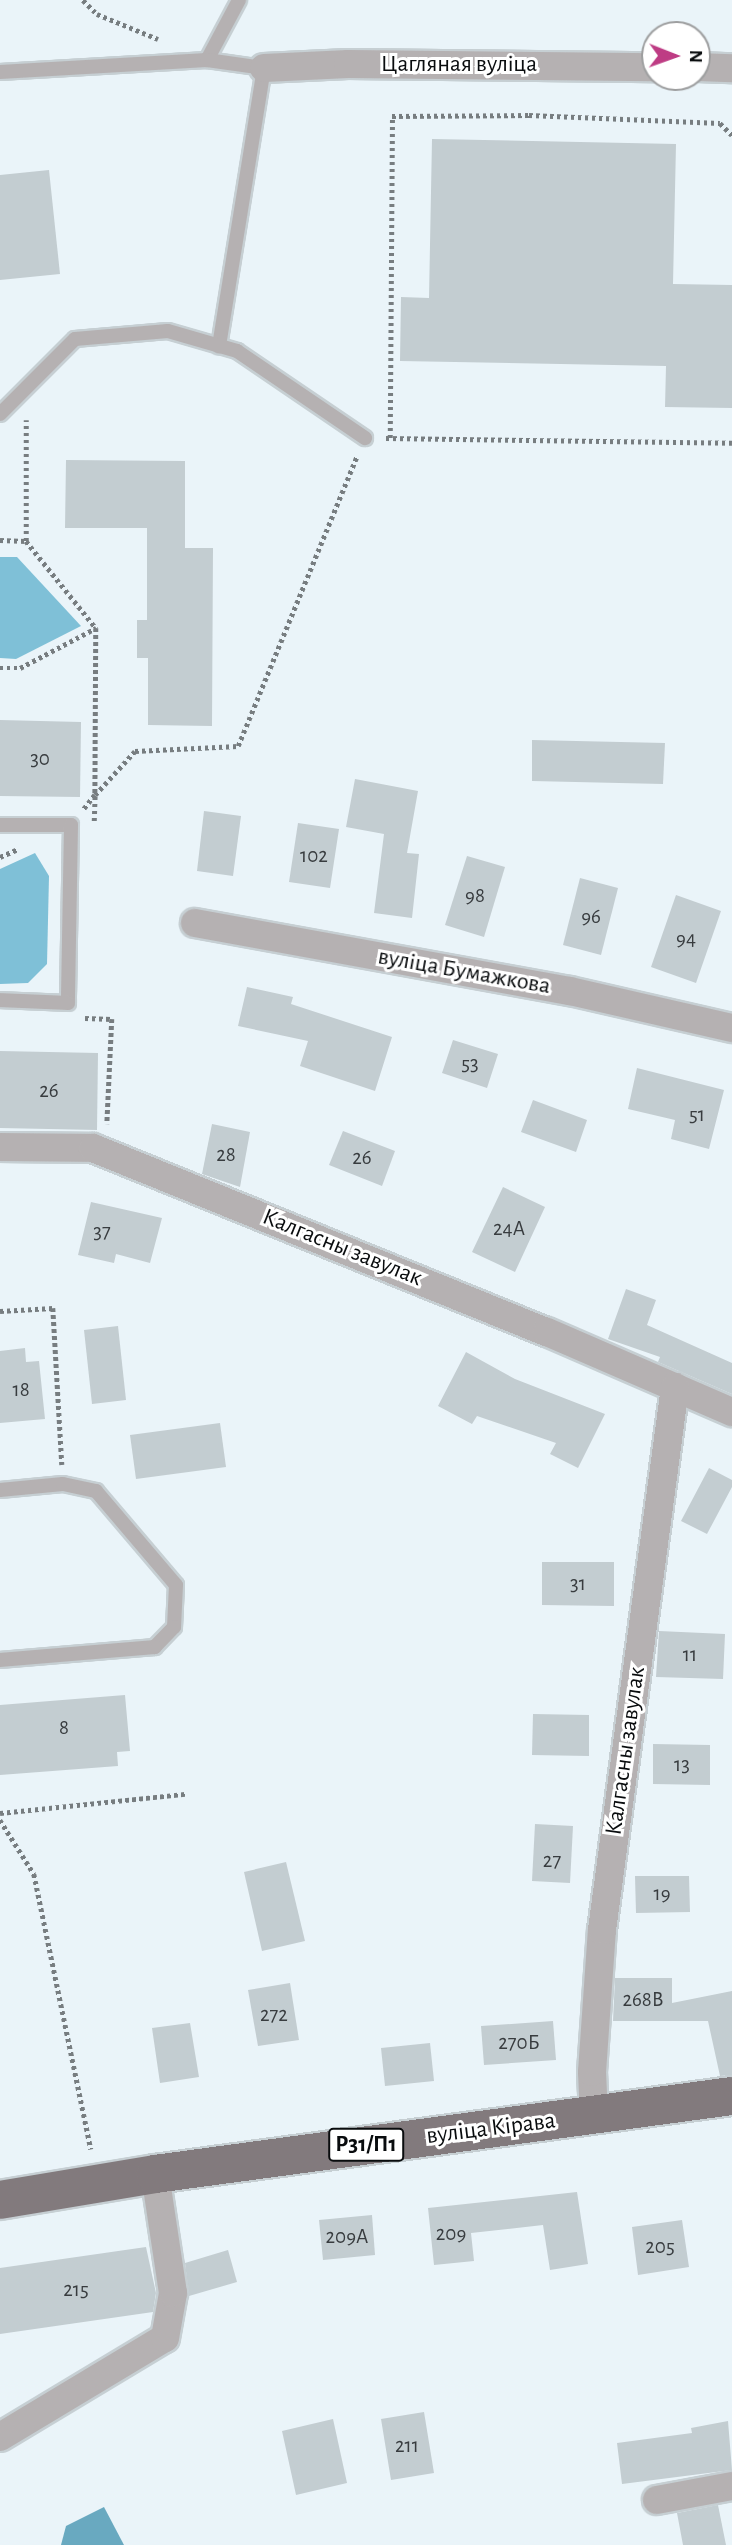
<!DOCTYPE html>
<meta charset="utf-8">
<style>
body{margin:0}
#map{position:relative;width:732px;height:2545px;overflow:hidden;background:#eaf4f9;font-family:"Alegreya Sans",sans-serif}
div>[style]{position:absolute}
.forest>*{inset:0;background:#7fc0d7}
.water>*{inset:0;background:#69a9c0}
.building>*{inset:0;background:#c3cdd1}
.path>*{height:4.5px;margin-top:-2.25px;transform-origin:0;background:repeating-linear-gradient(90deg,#777d80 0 3.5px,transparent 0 7px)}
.roads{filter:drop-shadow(2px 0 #c6cfd3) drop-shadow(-2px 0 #c6cfd3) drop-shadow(0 2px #c6cfd3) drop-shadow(0 -2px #c6cfd3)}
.lane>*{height:14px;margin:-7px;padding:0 7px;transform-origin:7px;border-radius:7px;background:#b5b1b2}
.street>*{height:28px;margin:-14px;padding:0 14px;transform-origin:14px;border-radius:14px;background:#b5b1b2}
.primary>*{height:38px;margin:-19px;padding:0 19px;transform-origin:19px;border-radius:19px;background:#827a7d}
span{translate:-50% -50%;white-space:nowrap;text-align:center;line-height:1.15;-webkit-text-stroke:6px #fff;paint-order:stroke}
.number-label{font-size:21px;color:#383c3f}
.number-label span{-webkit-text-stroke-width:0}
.shield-label span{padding:2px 5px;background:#fff;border:2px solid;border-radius:5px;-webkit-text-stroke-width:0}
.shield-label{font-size:23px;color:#090c0e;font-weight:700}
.street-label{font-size:24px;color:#090c0e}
.north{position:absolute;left:641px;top:21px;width:70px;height:70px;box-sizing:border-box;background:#fff;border:2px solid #9d9e9f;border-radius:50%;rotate:91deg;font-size:19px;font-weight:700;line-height:28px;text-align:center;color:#090c0e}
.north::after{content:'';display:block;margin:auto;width:24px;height:32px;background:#be3c84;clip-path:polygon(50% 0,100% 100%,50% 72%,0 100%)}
</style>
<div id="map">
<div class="forest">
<i style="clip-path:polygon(0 557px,17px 557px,81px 626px,16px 659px,0 658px)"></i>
<i style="clip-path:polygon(35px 853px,49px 876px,47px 964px,28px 983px,0 984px,0 869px)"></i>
</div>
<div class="water">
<i style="clip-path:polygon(104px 2507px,124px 2545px,61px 2545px,66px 2526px)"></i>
</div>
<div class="building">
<i style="clip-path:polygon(432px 139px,676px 144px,673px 284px,732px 285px,732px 408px,665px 407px,666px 366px,400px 361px,401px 297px,429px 298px)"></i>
<i style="clip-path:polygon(49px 170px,60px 274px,0 280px,0 175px)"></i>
<i style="clip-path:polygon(66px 460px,185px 461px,185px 548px,213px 548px,212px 726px,148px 725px,148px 658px,137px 658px,137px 620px,147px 620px,147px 528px,65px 528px)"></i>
<i style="clip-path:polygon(0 720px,81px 722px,80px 797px,0 796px)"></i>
<i style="clip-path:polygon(532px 740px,665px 743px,663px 784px,532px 781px)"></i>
<i style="clip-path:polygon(355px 779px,418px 791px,407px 853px,419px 854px,412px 918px,374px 913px,384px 834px,346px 827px)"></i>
<i style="clip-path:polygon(204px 811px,241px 816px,233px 876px,197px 871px)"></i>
<i style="clip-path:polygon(298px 823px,339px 829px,330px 888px,289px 882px)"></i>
<i style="clip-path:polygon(467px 856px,505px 867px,484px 937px,445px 925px)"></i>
<i style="clip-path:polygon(580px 878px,618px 888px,601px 955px,563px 945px)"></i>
<i style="clip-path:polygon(676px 895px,721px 911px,696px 983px,651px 967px)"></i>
<i style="clip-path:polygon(247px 987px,293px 997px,291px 1004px,392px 1037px,375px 1091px,300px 1066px,308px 1041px,238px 1026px)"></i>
<i style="clip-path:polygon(453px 1040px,498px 1054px,487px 1088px,442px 1073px)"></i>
<i style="clip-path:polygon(0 1051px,98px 1053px,97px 1130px,0 1128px)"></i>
<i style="clip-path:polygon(637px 1068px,724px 1090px,709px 1149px,671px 1139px,675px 1120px,628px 1109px)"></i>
<i style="clip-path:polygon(533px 1100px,587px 1120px,576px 1152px,521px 1132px)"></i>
<i style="clip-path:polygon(212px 1124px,250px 1132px,240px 1187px,202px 1174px)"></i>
<i style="clip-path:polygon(343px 1131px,395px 1151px,382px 1186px,329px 1165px)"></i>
<i style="clip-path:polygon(503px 1187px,545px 1207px,515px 1272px,472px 1252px)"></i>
<i style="clip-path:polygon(91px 1202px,162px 1218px,150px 1263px,116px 1254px,114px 1263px,78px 1255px)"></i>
<i style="clip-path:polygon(626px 1289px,656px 1300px,647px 1325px,732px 1363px,732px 1394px,658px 1362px,660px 1357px,608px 1339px)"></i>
<i style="clip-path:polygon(118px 1326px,126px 1400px,92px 1404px,84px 1330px)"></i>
<i style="clip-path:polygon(25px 1348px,26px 1362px,39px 1361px,45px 1419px,0 1423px,0 1351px)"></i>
<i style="clip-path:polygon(466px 1352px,515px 1379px,605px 1414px,578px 1468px,550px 1454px,556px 1443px,477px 1416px,472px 1424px,438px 1406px)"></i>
<i style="clip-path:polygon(220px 1423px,226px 1467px,136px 1479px,130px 1435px)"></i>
<i style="clip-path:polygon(709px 1468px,732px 1480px,732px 1487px,707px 1534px,681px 1521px)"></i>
<i style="clip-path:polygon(542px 1562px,614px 1562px,614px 1606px,542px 1605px)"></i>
<i style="clip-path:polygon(659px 1631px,725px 1634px,723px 1679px,656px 1677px)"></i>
<i style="clip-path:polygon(125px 1695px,130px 1751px,117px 1752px,118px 1766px,0 1775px,0 1705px)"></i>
<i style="clip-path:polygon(533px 1714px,589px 1715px,589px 1756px,532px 1755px)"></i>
<i style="clip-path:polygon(653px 1744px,710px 1745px,710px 1785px,653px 1784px)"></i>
<i style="clip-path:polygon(535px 1824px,573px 1826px,570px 1883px,532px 1881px)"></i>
<i style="clip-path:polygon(286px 1862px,305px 1941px,262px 1951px,244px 1872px)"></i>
<i style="clip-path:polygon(635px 1876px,689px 1876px,690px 1912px,636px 1913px)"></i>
<i style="clip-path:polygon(615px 1978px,672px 1978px,672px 2003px,732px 1991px,732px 2075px,720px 2076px,708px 2021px,613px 2021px)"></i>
<i style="clip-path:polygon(290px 1983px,299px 2040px,258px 2046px,248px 1990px)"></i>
<i style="clip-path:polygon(553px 2021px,556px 2060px,484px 2065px,481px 2026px)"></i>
<i style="clip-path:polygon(190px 2023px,199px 2077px,160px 2083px,152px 2028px)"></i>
<i style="clip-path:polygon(430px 2043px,434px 2081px,385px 2086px,381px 2048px)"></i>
<i style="clip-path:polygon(577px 2192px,588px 2264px,550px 2270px,543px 2225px,471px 2233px,474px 2261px,434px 2265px,428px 2208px)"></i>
<i style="clip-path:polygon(372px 2215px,375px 2255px,323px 2260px,319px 2220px)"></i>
<i style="clip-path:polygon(682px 2220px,689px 2267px,638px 2275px,632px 2227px)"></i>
<i style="clip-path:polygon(146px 2247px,156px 2293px,153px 2312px,0 2334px,0 2268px)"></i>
<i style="clip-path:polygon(228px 2250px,237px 2282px,189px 2296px,185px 2263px)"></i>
<i style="clip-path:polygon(424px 2412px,434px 2473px,391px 2480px,381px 2419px)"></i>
<i style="clip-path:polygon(333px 2419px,347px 2483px,296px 2495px,282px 2431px)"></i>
<i style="clip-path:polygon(728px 2421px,732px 2470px,622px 2484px,617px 2443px,692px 2433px,691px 2428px)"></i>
<i style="clip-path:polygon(718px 2505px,726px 2545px,683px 2545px,677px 2513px)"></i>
</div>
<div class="path">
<i style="left:83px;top:0;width:20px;rotate:45deg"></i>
<i style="left:97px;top:14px;width:66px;rotate:22.3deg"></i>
<i style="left:386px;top:438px;width:346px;rotate:0.8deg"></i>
<i style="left:390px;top:438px;width:322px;rotate:-89.6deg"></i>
<i style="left:392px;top:116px;width:137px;rotate:-0.4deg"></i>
<i style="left:529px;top:115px;width:191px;rotate:2.4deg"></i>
<i style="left:720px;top:123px;width:17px;rotate:45deg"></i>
<i style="left:0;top:540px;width:26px;rotate:2deg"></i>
<i style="left:26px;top:541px;width:112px;rotate:51.2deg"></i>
<i style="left:96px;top:628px;width:167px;rotate:90.3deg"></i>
<i style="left:95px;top:795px;width:18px;rotate:128deg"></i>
<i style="left:26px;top:541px;width:121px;rotate:-90deg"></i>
<i style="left:0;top:668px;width:20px"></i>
<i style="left:20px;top:668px;width:86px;rotate:-27.8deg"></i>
<i style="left:94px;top:821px;width:26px;rotate:-88deg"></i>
<i style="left:95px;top:795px;width:59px;rotate:-47.7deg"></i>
<i style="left:135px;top:751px;width:103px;rotate:-2.8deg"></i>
<i style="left:238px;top:746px;width:313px;rotate:-67.7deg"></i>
<i style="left:0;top:857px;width:20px;rotate:-24deg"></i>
<i style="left:85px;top:1018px;width:27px;rotate:2deg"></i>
<i style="left:112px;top:1019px;width:105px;rotate:92.7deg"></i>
<i style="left:0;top:1311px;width:53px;rotate:-3.2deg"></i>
<i style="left:53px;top:1308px;width:157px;rotate:86.7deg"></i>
<i style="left:0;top:1813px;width:186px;rotate:-5.9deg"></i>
<i style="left:0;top:1820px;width:64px;rotate:57.8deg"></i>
<i style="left:34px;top:1874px;width:281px;rotate:78.3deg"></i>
</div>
<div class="roads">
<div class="lane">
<i style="left:207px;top:60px;width:68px;rotate:-61.9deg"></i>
<i style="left:0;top:72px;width:207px;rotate:-3.3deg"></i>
<i style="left:207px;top:60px;width:58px;rotate:8deg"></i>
<i style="left:264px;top:68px;width:282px;rotate:99.2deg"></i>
<i style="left:0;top:414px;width:106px;rotate:-45deg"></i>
<i style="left:75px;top:339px;width:93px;rotate:-4.9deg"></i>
<i style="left:168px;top:331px;width:72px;rotate:16.2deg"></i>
<i style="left:237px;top:351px;width:155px;rotate:34.2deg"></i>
<i style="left:0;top:825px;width:71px"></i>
<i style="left:71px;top:825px;width:178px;rotate:91deg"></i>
<i style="left:68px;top:1003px;width:68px;rotate:-177.5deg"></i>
<i style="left:0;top:1490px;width:63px;rotate:-5.4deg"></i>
<i style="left:63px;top:1484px;width:34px;rotate:12deg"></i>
<i style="left:96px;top:1491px;width:123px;rotate:49.6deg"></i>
<i style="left:176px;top:1585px;width:42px;rotate:92.7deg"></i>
<i style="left:174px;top:1627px;width:28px;rotate:134deg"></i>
<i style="left:155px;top:1647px;width:156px;rotate:175.2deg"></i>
</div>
<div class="street">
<i style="left:697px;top:67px;width:35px;rotate:2deg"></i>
<i style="left:264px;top:68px;width:84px;rotate:-2.7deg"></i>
<i style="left:348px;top:64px;width:307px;rotate:0.6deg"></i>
<i style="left:195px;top:923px;width:381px;rotate:10.3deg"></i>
<i style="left:570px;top:991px;width:166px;rotate:12.9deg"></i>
<i style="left:0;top:1147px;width:93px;rotate:0.6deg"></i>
<i style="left:93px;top:1148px;width:490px;rotate:22.1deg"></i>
<i style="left:547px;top:1332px;width:202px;rotate:23.4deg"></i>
<i style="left:594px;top:2116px;width:44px;rotate:-92.6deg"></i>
<i style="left:592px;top:2072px;width:142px;rotate:-86deg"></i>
<i style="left:602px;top:1930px;width:548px;rotate:-82.34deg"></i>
<i style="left:0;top:2437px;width:192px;rotate:-31deg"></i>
<i style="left:165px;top:2338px;width:46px;rotate:-79.9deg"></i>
<i style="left:173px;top:2293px;width:120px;rotate:-98.6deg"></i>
<i style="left:657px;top:2500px;width:76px;rotate:-10.6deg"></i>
</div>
<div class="primary">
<i style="left:0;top:2200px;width:157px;rotate:-9.5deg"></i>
<i style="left:155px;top:2174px;width:582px;rotate:-7.7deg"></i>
</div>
</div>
<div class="number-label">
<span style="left:40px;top:759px">30</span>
<span style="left:314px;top:856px">102</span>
<span style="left:475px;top:896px">98</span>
<span style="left:591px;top:917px">96</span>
<span style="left:686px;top:939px">94</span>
<span style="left:470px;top:1064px">53</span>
<span style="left:49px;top:1091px">26</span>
<span style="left:697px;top:1115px">51</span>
<span style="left:226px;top:1155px">28</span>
<span style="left:362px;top:1158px">26</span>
<span style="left:509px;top:1229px">24А</span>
<span style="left:102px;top:1232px">37</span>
<span style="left:21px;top:1390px">18</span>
<span style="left:578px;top:1584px">31</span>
<span style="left:690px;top:1655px">11</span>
<span style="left:64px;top:1728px">8</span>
<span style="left:682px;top:1765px">13</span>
<span style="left:552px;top:1861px">27</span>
<span style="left:662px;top:1894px">19</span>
<span style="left:643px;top:2000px">268В</span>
<span style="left:274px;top:2015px">272</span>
<span style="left:519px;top:2043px">270Б</span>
<span style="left:451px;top:2234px">209</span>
<span style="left:347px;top:2237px">209А</span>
<span style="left:660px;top:2247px">205</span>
<span style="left:76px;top:2290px">215</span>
<span style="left:407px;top:2446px">211</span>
</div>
<div class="shield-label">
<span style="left:366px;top:2145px">Р31/П1</span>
</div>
<div class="street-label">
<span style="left:459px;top:65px">Цагляная вуліца</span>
<span style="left:464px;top:972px;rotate:10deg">вуліца Бумажкова</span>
<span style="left:342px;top:1248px;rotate:22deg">Калгасны завулак</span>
<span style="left:626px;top:1751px;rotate:-82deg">Калгасны завулак</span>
<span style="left:491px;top:2129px;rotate:-7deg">вуліца Кірава</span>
</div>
<div class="north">N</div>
</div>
